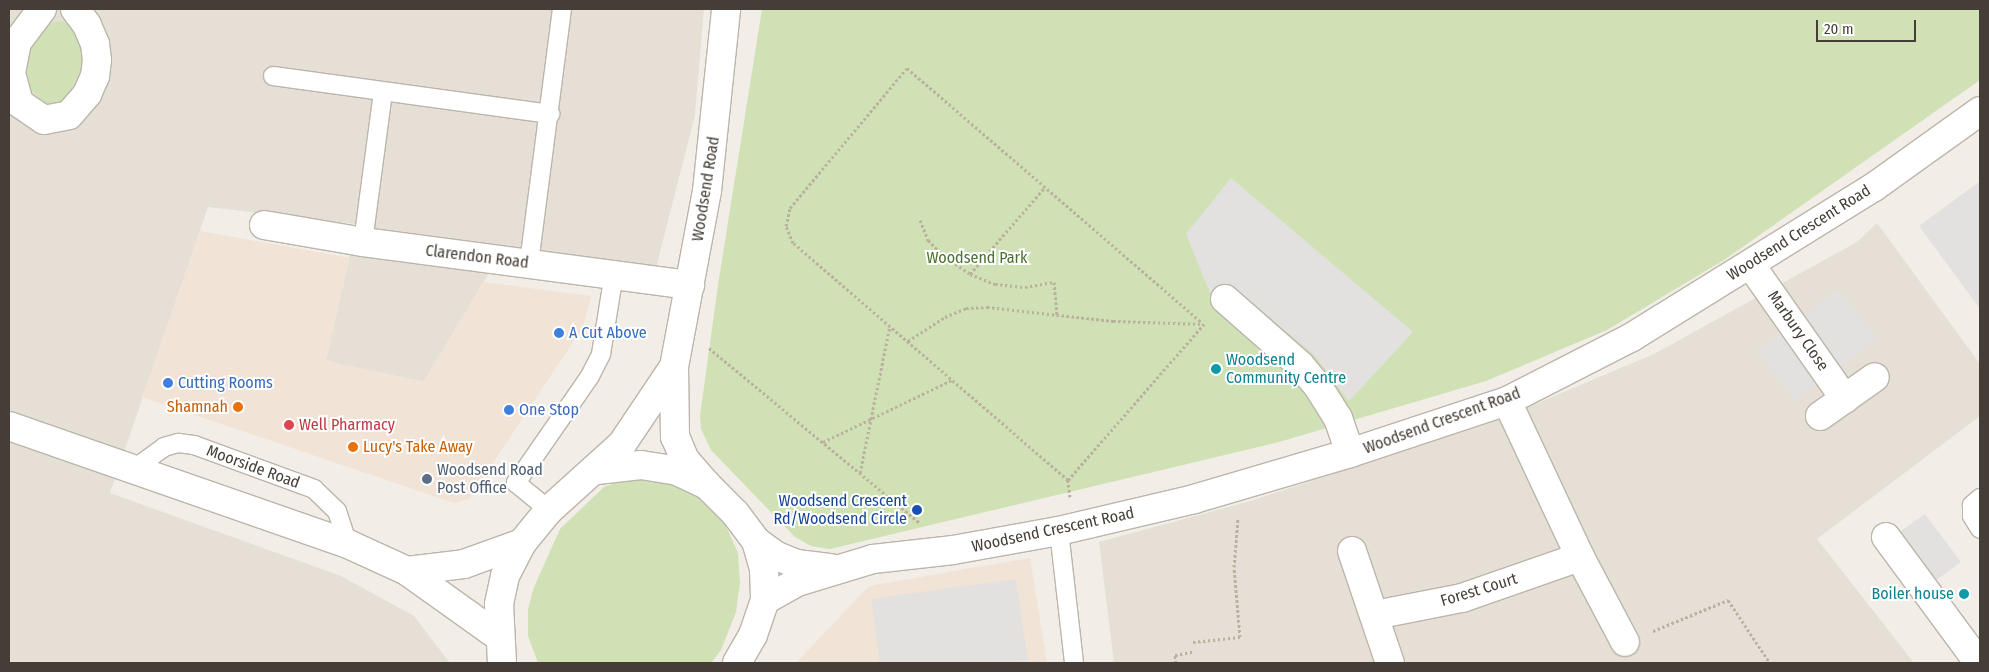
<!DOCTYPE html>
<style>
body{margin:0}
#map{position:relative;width:1989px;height:672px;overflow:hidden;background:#f2eee7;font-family:"Fira Sans Condensed",sans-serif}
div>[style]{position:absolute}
.residential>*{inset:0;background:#e5dfd6}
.commercial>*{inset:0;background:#f1e3d5}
.green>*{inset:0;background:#d0e1b5}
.parking>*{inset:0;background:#e3e1df}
.path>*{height:3px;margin-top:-1.5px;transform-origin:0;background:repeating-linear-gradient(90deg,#bcb09e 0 2.5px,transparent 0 5px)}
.roads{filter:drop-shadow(1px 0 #bcb5ab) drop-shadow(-1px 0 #bcb5ab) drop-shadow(0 1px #bcb5ab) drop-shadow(0 -1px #bcb5ab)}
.service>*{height:18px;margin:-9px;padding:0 9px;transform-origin:9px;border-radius:9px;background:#fff}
.minor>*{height:28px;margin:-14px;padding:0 14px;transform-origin:14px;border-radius:14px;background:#fff}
.tertiary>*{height:28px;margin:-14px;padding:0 14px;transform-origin:14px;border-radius:14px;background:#fff}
.dots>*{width:14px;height:14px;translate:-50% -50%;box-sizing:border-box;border:2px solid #fff;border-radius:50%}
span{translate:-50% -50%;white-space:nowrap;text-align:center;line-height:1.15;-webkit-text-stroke:4px #fff;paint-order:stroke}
.street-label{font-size:16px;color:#443e37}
.park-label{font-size:16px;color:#4c6f31}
.shop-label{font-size:16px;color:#366cbe}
.left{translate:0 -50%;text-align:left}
.culture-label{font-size:16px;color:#0d838f}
.right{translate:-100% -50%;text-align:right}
.food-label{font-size:16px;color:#c56008}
.health-label{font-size:16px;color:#be3a42}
.service-label{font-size:16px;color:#4e5e75}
.transit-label{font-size:16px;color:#164399}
.frame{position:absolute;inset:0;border:10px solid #443e37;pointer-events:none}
.scale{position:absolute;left:1816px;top:20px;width:100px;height:22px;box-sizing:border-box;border:2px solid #443e37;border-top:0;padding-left:6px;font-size:15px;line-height:18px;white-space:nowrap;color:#443e37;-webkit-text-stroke:4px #fff;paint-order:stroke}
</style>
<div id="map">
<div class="residential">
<i style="clip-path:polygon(9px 9px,704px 9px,695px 115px,654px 276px,504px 248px,424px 382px,326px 361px,356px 224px,208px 207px,110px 493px,341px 576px,414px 616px,450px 663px,9px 663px)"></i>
<i style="clip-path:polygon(1877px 223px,1980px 364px,1980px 416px,1817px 539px,1914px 663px,1114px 663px,1099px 542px,1247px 502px,1495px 421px,1654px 354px,1857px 242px)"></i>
</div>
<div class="commercial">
<i style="clip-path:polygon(200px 231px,350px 258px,326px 361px,423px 382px,483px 282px,591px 296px,583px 327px,469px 499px,454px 503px,142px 397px)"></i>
<i style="clip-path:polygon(1030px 558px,1047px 663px,796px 663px,869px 586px)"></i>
</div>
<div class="green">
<i style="clip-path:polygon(762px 9px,1980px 9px,1980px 80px,1724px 260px,1607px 330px,1486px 381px,1279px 442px,830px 549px,811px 546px,795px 537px,711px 450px,701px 429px,700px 416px,718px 285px)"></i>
<i style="clip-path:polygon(62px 21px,77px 30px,83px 52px,82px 67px,69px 95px,61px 103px,53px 105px,44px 103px,30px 89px,26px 65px,34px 38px,53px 22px)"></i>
<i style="clip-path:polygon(631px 477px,685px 485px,711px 505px,725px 524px,738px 553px,740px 583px,736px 612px,721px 650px,711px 663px,538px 663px,528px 636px,528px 609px,534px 587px,560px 529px,604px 487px)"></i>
</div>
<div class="parking">
<i style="clip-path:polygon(1231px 178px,1413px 332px,1349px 401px,1315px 356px,1235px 288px,1217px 310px,1186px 234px)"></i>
<i style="clip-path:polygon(1980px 181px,1980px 309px,1919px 226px)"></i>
<i style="clip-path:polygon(1838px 289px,1877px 339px,1795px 401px,1757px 351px)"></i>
<i style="clip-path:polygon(1925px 514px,1961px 562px,1934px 582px,1898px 533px)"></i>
<i style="clip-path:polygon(1016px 579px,1028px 661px,880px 663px,871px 599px)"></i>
</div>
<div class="path">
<i style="left:920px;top:220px;width:22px;rotate:68deg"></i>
<i style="left:928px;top:240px;width:21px;rotate:45deg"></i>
<i style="left:943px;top:255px;width:33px;rotate:35deg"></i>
<i style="left:970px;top:274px;width:27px;rotate:22deg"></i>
<i style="left:995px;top:284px;width:30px;rotate:6deg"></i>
<i style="left:1025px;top:287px;width:29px;rotate:-10deg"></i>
<i style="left:1054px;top:282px;width:33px;rotate:85deg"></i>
<i style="left:970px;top:274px;width:115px;rotate:-49.2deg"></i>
<i style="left:908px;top:341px;width:44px;rotate:-33deg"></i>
<i style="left:945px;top:317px;width:23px;rotate:-23deg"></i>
<i style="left:966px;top:308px;width:21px;rotate:-3deg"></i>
<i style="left:987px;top:307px;width:127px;rotate:6.3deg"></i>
<i style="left:1113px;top:321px;width:90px;rotate:1.9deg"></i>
<i style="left:709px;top:348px;width:274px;rotate:39.7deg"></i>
<i style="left:823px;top:442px;width:143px;rotate:-25.7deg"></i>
<i style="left:860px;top:473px;width:150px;rotate:-78.5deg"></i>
<i style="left:1068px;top:480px;width:207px;rotate:-48.9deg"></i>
<i style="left:1070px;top:497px;width:17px;rotate:-97deg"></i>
<i style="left:1068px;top:480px;width:363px;rotate:-139.2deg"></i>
<i style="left:793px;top:243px;width:18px;rotate:-112deg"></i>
<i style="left:786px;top:226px;width:18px;rotate:-77deg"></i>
<i style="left:790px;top:208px;width:182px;rotate:-50.1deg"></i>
<i style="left:907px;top:68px;width:390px;rotate:40.8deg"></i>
<i style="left:1653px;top:631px;width:81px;rotate:-22.5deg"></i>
<i style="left:1728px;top:600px;width:76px;rotate:56.3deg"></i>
<i style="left:1193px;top:642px;width:47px;rotate:-6.1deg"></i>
<i style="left:1240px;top:637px;width:70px;rotate:-94.9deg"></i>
<i style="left:1234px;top:567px;width:49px;rotate:-85.3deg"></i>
<i style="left:1176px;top:663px;width:8px;rotate:-97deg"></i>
<i style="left:1175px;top:655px;width:20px;rotate:-11deg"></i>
</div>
<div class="roads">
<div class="service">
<i style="left:273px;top:76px;width:280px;rotate:7.8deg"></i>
<i style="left:363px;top:242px;width:151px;rotate:-82.4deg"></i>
<i style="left:529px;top:263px;width:256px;rotate:-82.6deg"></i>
<i style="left:134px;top:469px;width:37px;rotate:-36deg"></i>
<i style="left:164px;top:447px;width:15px;rotate:-16deg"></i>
<i style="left:178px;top:443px;width:16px;rotate:7deg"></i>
<i style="left:194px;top:445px;width:128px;rotate:20.1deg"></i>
<i style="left:314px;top:489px;width:32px;rotate:44deg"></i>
<i style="left:337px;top:511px;width:35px;rotate:72deg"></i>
<i style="left:1980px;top:498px;width:11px;rotate:139deg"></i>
<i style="left:1972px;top:505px;width:11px;rotate:90deg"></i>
<i style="left:1972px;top:516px;width:15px;rotate:58deg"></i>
<i style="left:549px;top:510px;width:43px;rotate:-140.7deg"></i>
<i style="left:516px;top:483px;width:130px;rotate:-55.3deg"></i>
<i style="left:590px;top:376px;width:25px;rotate:-63deg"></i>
<i style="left:601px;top:354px;width:81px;rotate:-80.8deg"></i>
<i style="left:1059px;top:531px;width:133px;rotate:83.5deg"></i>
</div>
<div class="minor">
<i style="left:42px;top:9px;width:41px;rotate:127.1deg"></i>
<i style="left:17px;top:42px;width:32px;rotate:101deg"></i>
<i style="left:11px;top:73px;width:31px;rotate:75deg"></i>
<i style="left:19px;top:103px;width:30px;rotate:34deg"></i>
<i style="left:44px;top:120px;width:25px;rotate:-11deg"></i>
<i style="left:69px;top:115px;width:28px;rotate:-49deg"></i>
<i style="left:87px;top:94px;width:20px;rotate:-66deg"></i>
<i style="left:95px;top:76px;width:16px;rotate:-83deg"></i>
<i style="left:97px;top:60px;width:16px;rotate:-97deg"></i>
<i style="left:95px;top:44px;width:21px;rotate:-113deg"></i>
<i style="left:87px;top:25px;width:20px;rotate:-127deg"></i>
<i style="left:264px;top:225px;width:100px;rotate:9.7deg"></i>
<i style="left:363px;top:242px;width:330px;rotate:7.5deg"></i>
<i style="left:1750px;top:264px;width:165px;rotate:54.9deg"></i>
<i style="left:1225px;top:299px;width:100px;rotate:41.3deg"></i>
<i style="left:1300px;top:365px;width:30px;rotate:50deg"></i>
<i style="left:1319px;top:388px;width:36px;rotate:58deg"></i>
<i style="left:1338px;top:418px;width:37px;rotate:71deg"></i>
<i style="left:1507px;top:401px;width:172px;rotate:64.9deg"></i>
<i style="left:1580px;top:557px;width:96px;rotate:62.1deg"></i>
<i style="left:1820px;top:416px;width:67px;rotate:-35.3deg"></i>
<i style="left:1886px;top:537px;width:157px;rotate:53.6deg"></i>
<i style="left:1352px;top:551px;width:118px;rotate:71.3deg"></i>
<i style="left:1375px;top:615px;width:89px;rotate:-11.1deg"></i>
<i style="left:1462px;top:598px;width:125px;rotate:-19.2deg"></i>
</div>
<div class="tertiary">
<i style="left:9px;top:426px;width:359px;rotate:19.2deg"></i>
<i style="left:348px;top:544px;width:65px;rotate:24.6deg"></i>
<i style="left:407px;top:571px;width:112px;rotate:35.5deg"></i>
<i style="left:597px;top:470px;width:44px;rotate:-6.5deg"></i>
<i style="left:641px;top:465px;width:36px;rotate:9deg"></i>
<i style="left:677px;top:471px;width:33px;rotate:25deg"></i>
<i style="left:707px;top:485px;width:40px;rotate:45deg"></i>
<i style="left:735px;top:513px;width:35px;rotate:53deg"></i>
<i style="left:756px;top:541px;width:29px;rotate:74deg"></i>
<i style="left:764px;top:569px;width:31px;rotate:88deg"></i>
<i style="left:765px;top:600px;width:37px;rotate:109deg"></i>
<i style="left:753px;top:635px;width:32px;rotate:120deg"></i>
<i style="left:707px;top:485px;width:33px;rotate:-131deg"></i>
<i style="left:685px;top:460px;width:25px;rotate:-113deg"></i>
<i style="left:675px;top:437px;width:70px;rotate:-90.8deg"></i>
<i style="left:674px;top:367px;width:179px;rotate:-79.4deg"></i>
<i style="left:707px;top:191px;width:183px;rotate:-84deg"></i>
<i style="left:756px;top:541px;width:26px;rotate:36deg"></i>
<i style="left:777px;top:556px;width:22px;rotate:22deg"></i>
<i style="left:797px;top:564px;width:34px;rotate:7deg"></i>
<i style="left:407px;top:571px;width:57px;rotate:-7deg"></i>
<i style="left:464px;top:564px;width:62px;rotate:-19.9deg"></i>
<i style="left:765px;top:600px;width:37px;rotate:-29deg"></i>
<i style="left:797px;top:582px;width:79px;rotate:-16.8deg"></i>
<i style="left:873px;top:559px;width:81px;rotate:-6.4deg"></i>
<i style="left:953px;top:550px;width:108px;rotate:-10.2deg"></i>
<i style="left:1059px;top:531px;width:139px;rotate:-13.3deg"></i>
<i style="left:1194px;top:499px;width:163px;rotate:-16.4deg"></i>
<i style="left:1350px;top:453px;width:165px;rotate:-18.3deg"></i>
<i style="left:1507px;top:401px;width:140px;rotate:-27.1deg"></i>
<i style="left:1632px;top:337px;width:285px;rotate:-31.8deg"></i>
<i style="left:1874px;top:187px;width:130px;rotate:-35.6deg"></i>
<i style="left:502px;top:663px;width:59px;rotate:-92.9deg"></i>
<i style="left:499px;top:604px;width:29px;rotate:-78deg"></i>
<i style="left:505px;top:576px;width:37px;rotate:-63deg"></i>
<i style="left:522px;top:543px;width:43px;rotate:-50.7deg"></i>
<i style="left:549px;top:510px;width:98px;rotate:-42.1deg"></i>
<i style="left:622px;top:444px;width:92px;rotate:-56.1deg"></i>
</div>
</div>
<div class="dots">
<i style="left:559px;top:333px;background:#3f7fe0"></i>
<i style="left:1216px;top:369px;background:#0f9aa8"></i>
<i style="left:168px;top:383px;background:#3f7fe0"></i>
<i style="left:238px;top:407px;background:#e8710a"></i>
<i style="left:509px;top:410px;background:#3f7fe0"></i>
<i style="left:289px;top:425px;background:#e0444e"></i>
<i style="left:353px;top:447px;background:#e8710a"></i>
<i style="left:427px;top:479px;background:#5c6f8a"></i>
<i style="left:917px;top:510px;background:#1a4fb4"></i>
<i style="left:1964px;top:594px;background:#0f9aa8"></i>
</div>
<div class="street-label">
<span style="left:706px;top:189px;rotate:-81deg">Woodsend Road</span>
<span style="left:1799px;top:233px;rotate:-32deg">Woodsend Crescent Road</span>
<span style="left:477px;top:257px;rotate:7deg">Clarendon Road</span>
<span style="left:1798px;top:331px;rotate:55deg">Marbury Close</span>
<span style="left:1442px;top:421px;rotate:-20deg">Woodsend Crescent Road</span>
<span style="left:253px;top:467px;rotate:20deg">Moorside Road</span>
<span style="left:1053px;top:530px;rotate:-12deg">Woodsend Crescent Road</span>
<span style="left:1479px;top:590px;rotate:-17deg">Forest Court</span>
</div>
<div class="park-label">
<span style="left:977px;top:258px">Woodsend Park</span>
</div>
<div class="shop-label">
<span class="left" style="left:569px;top:333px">A Cut Above</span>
<span class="left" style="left:178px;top:383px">Cutting Rooms</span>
<span class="left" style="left:519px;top:410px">One Stop</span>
</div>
<div class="culture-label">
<span class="left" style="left:1226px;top:369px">Woodsend<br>Community Centre</span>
<span class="right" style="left:1954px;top:594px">Boiler house</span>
</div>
<div class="food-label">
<span class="right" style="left:228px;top:407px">Shamnah</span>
<span class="left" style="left:363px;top:447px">Lucy's Take Away</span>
</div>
<div class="health-label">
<span class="left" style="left:299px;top:425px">Well Pharmacy</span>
</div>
<div class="service-label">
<span class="left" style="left:437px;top:479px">Woodsend Road<br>Post Office</span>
</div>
<div class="transit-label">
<span class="right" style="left:907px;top:510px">Woodsend Crescent<br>Rd/Woodsend Circle</span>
</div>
<div class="frame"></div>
<div class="scale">20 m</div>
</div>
